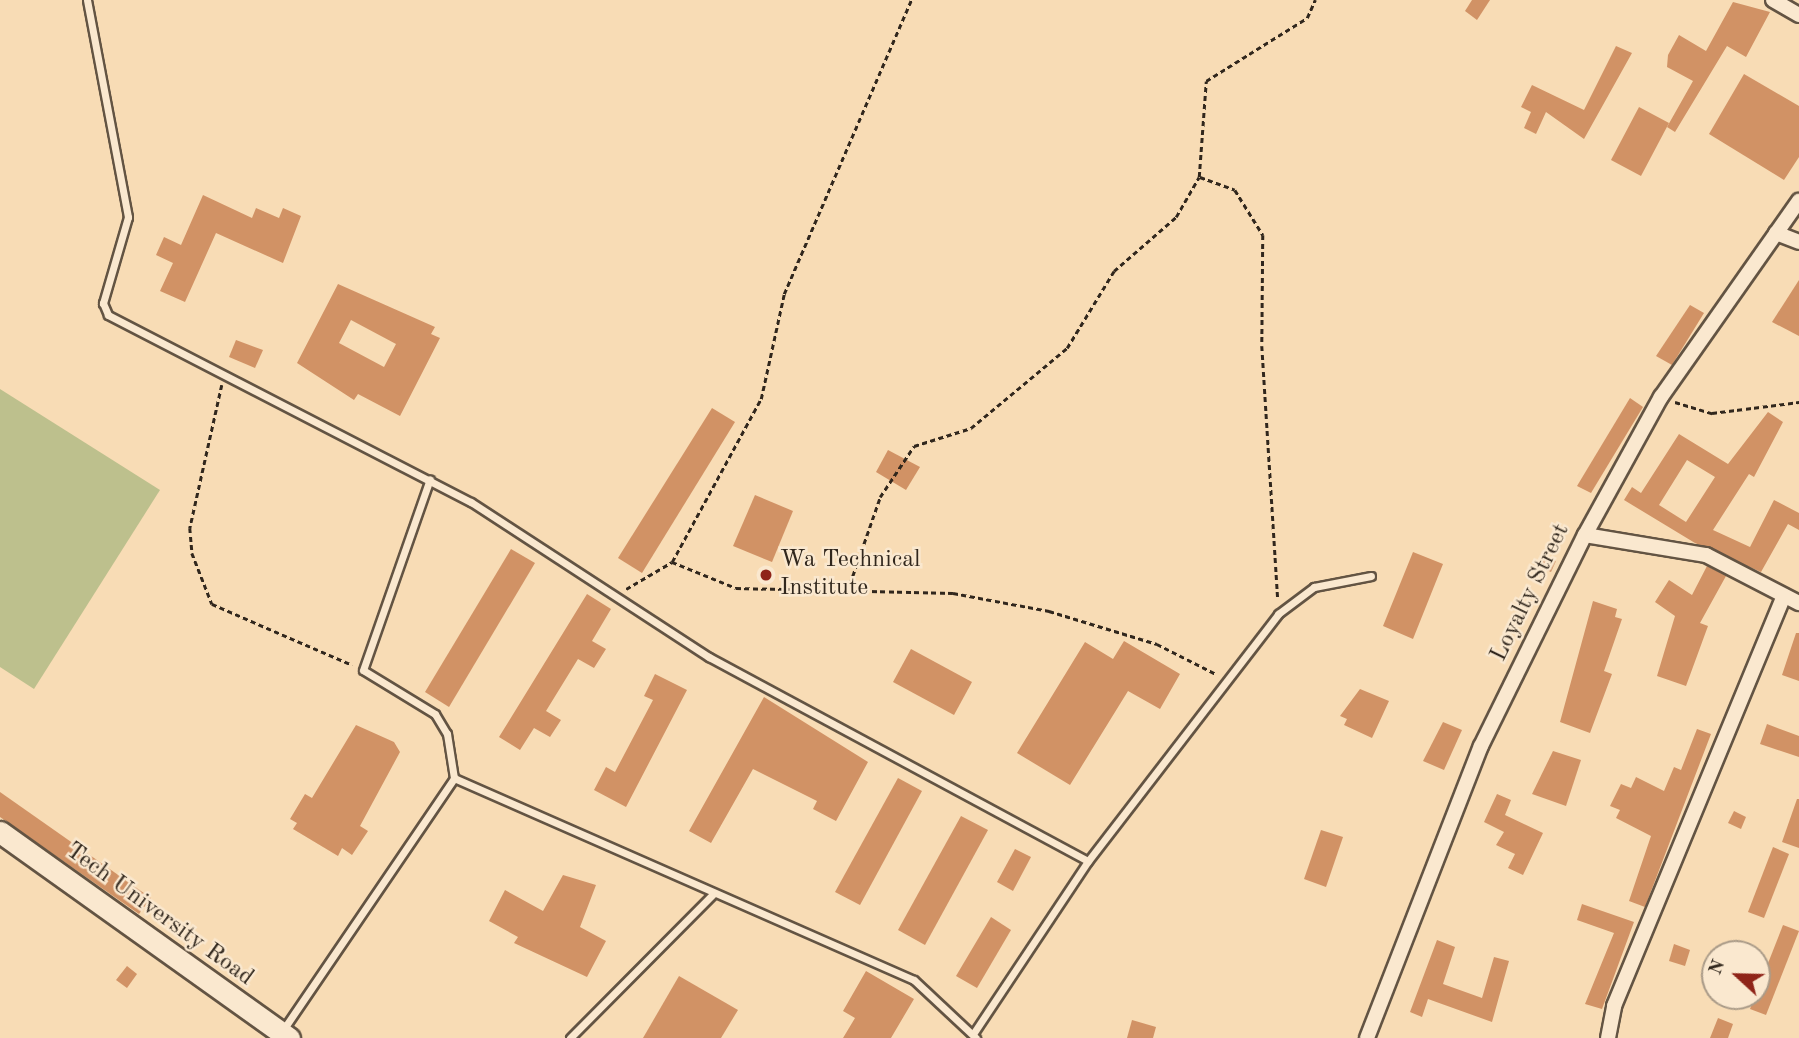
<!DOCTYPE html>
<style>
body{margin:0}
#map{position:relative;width:1799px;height:1038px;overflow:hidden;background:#f8dcb5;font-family:"Old Standard TT",serif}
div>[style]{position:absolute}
.green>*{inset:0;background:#bdc08d}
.building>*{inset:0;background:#d19265}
.path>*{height:2.5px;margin-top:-1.25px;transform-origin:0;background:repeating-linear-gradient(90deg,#31271d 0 5px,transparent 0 8.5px)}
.roads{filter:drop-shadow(2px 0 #635443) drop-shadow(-2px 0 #635443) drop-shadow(0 2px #635443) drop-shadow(0 -2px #635443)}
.lane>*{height:7px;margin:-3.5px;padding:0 3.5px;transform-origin:3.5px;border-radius:3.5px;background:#fae8cf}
.street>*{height:14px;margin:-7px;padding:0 7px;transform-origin:7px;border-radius:7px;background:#fae8cf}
.secondary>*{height:21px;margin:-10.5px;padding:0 10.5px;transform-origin:10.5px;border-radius:10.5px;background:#fae8cf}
.dots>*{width:19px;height:19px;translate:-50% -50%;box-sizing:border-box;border:4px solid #fae8cf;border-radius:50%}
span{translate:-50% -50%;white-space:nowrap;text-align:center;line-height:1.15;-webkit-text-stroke:5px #fae8cf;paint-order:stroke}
.poi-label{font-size:24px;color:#31271d}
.left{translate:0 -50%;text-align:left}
.street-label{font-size:24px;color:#31271d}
.north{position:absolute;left:1701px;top:940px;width:70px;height:70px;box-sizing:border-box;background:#fae8cf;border:2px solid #aa9b88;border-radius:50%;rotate:292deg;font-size:19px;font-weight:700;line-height:28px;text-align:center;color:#31271d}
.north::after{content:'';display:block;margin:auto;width:24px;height:32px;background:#8f2418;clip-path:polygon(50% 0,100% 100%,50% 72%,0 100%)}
</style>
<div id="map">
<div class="green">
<i style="clip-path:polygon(0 389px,160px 490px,34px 689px,0 667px)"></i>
</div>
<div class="building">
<i style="clip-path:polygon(1472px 0,1490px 0,1477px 20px,1465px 11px)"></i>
<i style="clip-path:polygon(1733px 2px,1770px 12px,1746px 57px,1727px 46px,1675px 132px,1667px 127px,1693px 81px,1667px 67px,1668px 55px,1679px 35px,1706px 51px)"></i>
<i style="clip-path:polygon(1616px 46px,1632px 53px,1584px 139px,1546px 112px,1536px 134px,1524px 128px,1531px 112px,1521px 107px,1532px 85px,1584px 110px)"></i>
<i style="clip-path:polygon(1744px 74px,1799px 106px,1799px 157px,1784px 180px,1709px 134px)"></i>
<i style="clip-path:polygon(1639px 107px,1669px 123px,1641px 176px,1611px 160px)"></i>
<i style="clip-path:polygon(203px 195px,252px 218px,256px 208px,279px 218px,283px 208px,301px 216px,283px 263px,216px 233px,185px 302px,160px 291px,173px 263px,156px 255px,164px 237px,181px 245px)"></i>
<i style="clip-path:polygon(1799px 280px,1799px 336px,1772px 322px)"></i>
<i style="clip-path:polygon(evenodd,338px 284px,435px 327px,431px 334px,440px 338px,400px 416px,358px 394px,354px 400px,297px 363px,338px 284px,351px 320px,396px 344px,384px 367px,339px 343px,351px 320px)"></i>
<i style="clip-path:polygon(1690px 305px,1704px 313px,1672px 365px,1656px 356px)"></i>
<i style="clip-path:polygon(236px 340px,263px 350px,255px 368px,229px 357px)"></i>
<i style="clip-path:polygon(1630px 398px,1643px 407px,1591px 493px,1577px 486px)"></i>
<i style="clip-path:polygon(712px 408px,735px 422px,642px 573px,618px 558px)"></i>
<i style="clip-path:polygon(evenodd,1768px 412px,1783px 422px,1754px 477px,1749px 474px,1713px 530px,1750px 547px,1774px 500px,1799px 513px,1799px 530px,1788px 524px,1761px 572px,1695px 543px,1624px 500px,1632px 487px,1641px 493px,1679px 434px,1728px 464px,1768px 412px,1687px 460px,1715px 477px,1686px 522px,1659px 505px,1687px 460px)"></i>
<i style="clip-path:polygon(888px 450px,920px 467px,906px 490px,876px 472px)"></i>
<i style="clip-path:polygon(755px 495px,793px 511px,772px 562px,733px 546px)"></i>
<i style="clip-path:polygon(511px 549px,535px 563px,449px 707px,425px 692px)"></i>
<i style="clip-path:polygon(1413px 552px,1443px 564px,1413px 639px,1383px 626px)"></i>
<i style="clip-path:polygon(1545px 556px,1556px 561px,1551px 572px,1539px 567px)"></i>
<i style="clip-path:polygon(1707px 566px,1726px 576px,1700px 623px,1708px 626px,1686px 686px,1657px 676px,1675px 616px,1655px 602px,1669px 580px,1692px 595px)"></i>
<i style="clip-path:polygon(587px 594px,611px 609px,592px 641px,606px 649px,594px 668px,578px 659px,546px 711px,561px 720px,550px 737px,534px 728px,520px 750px,499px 737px)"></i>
<i style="clip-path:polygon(1593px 601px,1617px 609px,1615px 617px,1622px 619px,1604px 671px,1612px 674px,1590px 733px,1560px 722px)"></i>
<i style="clip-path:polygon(1796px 633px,1799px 633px,1799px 681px,1782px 675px)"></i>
<i style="clip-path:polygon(1124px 641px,1180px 674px,1160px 709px,1128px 691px,1070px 785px,1017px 753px,1085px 642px,1113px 659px)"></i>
<i style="clip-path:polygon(911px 649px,972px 682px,954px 715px,893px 682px)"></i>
<i style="clip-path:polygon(655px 674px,687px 690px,626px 807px,594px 790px,606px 767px,615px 772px,653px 700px,644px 696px)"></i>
<i style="clip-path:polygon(1360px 689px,1389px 701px,1372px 738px,1344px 725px,1347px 719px,1340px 716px)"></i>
<i style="clip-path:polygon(764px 697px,868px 762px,836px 821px,813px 809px,817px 801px,753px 769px,711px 843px,689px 831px)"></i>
<i style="clip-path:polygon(1443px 722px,1462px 730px,1444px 770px,1423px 761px)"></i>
<i style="clip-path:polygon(1767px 724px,1799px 736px,1799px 757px,1760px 744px)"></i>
<i style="clip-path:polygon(356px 725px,394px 742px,400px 752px,360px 826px,368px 831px,352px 855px,342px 848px,338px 856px,293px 829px,297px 823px,290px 819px,305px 794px,312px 798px)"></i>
<i style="clip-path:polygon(1697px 729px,1711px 734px,1645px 907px,1629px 901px,1651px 836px,1616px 818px,1620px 810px,1610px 806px,1621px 784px,1631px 788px,1636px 777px,1664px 791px,1674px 767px,1681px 770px)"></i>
<i style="clip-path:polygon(1553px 751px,1581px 760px,1566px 806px,1532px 794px)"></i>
<i style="clip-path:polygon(898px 778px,922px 791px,860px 905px,835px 892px)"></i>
<i style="clip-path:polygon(0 792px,151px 898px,139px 914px,0 817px)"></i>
<i style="clip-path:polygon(1497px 794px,1511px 800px,1505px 815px,1543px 833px,1523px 875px,1508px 868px,1515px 854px,1496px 845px,1504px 832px,1484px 822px)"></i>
<i style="clip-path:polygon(1797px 799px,1799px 799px,1799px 848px,1782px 842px)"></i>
<i style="clip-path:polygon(1734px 811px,1746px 817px,1741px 829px,1728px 823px)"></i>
<i style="clip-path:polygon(961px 816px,988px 830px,925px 945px,898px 930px)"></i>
<i style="clip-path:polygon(1321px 830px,1343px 837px,1326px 887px,1304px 879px)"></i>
<i style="clip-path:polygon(1773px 847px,1789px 854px,1764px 918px,1748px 912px)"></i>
<i style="clip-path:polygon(1015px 849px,1031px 857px,1013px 891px,997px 882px)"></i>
<i style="clip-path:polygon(563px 875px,596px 885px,580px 927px,606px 941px,587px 977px,514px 943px,518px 937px,489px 921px,505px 890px,543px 911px)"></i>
<i style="clip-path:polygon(1582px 904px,1634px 922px,1602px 1009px,1585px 1004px,1614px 933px,1577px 920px)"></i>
<i style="clip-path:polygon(991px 917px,1011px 930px,977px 988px,956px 976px)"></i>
<i style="clip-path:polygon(1783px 925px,1799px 931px,1766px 1015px,1750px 1009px)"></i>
<i style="clip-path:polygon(1437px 940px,1455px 947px,1443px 984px,1482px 998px,1494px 957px,1509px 961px,1492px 1022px,1428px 999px,1422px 1017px,1410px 1012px)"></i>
<i style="clip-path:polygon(1674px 944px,1690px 950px,1685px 966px,1669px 961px)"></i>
<i style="clip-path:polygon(127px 966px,137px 974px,127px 988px,116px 980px)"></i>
<i style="clip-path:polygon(866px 971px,914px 999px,891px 1038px,843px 1038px,855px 1018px,843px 1011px)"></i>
<i style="clip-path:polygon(679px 976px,738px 1010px,721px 1038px,643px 1038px)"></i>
<i style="clip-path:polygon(1718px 1018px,1733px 1024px,1728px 1038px,1710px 1038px)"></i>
<i style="clip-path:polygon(1132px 1020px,1156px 1027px,1153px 1038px,1127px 1038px)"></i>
</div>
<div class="path">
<i style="left:1200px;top:177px;width:37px;rotate:20deg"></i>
<i style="left:1235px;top:190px;width:53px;rotate:58.1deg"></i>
<i style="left:1263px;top:235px;width:111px;rotate:90.5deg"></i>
<i style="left:1262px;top:346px;width:255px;rotate:86.4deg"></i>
<i style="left:222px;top:385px;width:147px;rotate:102.6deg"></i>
<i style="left:190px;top:528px;width:25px;rotate:85deg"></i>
<i style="left:192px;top:553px;width:55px;rotate:68.6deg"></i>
<i style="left:212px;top:604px;width:153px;rotate:23.5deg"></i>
<i style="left:1675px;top:402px;width:39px;rotate:17deg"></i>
<i style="left:1712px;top:413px;width:88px;rotate:-7.2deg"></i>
<i style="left:672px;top:562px;width:186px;rotate:-61.4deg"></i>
<i style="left:761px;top:399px;width:107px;rotate:-77.6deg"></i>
<i style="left:784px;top:294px;width:320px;rotate:-66.6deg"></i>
<i style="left:626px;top:589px;width:53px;rotate:-30.4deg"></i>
<i style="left:672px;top:562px;width:69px;rotate:22.1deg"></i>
<i style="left:736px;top:588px;width:217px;rotate:1.3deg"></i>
<i style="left:953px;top:593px;width:98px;rotate:10.6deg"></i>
<i style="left:1049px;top:611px;width:113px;rotate:17deg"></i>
<i style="left:1157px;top:644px;width:66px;rotate:27deg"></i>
<i style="left:847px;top:592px;width:101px;rotate:-70.8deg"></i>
<i style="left:880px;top:497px;width:61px;rotate:-56.3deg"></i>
<i style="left:914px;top:446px;width:60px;rotate:-17.5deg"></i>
<i style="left:971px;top:428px;width:125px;rotate:-39.8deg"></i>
<i style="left:1067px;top:348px;width:90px;rotate:-58.6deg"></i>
<i style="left:1114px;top:271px;width:82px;rotate:-41.1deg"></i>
<i style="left:1176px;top:217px;width:46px;rotate:-60.1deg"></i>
<i style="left:1199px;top:177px;width:96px;rotate:-85.8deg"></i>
<i style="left:1206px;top:81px;width:119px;rotate:-32deg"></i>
<i style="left:1307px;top:18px;width:20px;rotate:-66deg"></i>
</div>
<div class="roads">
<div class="lane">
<i style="left:87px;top:0;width:221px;rotate:79.3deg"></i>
<i style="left:128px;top:217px;width:90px;rotate:106.2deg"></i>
<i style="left:103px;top:303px;width:13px;rotate:67deg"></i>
<i style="left:108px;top:315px;width:408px;rotate:27.3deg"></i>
<i style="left:471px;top:502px;width:284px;rotate:33.1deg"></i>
<i style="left:709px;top:657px;width:430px;rotate:28.3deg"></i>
<i style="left:1088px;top:861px;width:208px;rotate:123.6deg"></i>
<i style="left:454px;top:778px;width:502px;rotate:23.71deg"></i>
<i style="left:914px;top:980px;width:85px;rotate:43.1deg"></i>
<i style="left:1088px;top:861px;width:312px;rotate:-52.4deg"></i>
<i style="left:1278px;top:614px;width:45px;rotate:-36.9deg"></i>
<i style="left:1314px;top:587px;width:58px;rotate:-10.9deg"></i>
<i style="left:283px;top:1030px;width:305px;rotate:-55.8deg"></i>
<i style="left:454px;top:778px;width:45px;rotate:-99deg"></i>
<i style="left:447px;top:734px;width:23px;rotate:-121deg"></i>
<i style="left:435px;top:714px;width:84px;rotate:-148.6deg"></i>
<i style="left:363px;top:670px;width:202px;rotate:-70.7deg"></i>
<i style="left:570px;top:1038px;width:203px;rotate:-45.2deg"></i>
</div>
<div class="street">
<i style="left:1773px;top:0;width:30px;rotate:30deg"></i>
<i style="left:1776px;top:233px;width:25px;rotate:21deg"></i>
<i style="left:1585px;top:535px;width:123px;rotate:9.4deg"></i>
<i style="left:1706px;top:555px;width:105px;rotate:27.3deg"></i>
<i style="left:1367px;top:1038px;width:313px;rotate:-68.7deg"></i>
<i style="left:1481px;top:746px;width:235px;rotate:-63.8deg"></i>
<i style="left:1585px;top:535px;width:158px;rotate:-61.2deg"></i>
<i style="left:1661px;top:397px;width:240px;rotate:-54.9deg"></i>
<i style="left:1608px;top:1038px;width:33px;rotate:-79deg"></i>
<i style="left:1614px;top:1006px;width:443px;rotate:-67.5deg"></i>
</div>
<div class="secondary">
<i style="left:0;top:832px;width:355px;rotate:35.5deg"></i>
</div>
</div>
<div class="dots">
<i style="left:766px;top:575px;background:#8f2418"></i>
</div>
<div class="poi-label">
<span class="left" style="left:780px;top:575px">Wa Technical<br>Institute</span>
</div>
<div class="street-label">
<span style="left:1531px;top:593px;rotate:-64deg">Loyalty Street</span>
<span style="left:159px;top:915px;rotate:36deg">Tech University Road</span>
</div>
<div class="north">N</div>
</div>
